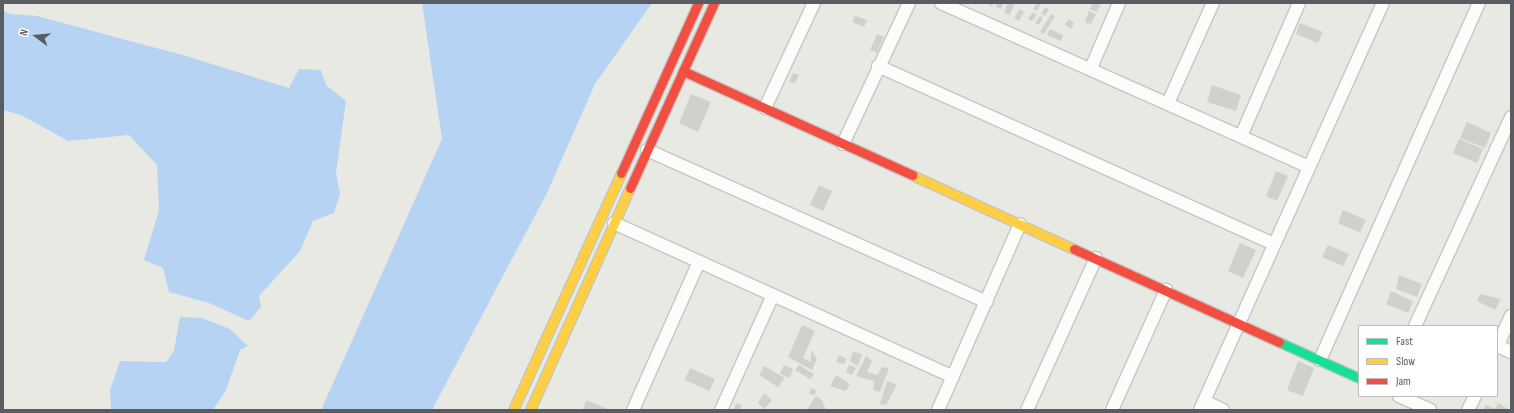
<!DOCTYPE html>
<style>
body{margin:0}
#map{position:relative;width:1514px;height:413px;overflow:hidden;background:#e9e9e4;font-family:"Sofia Sans Condensed",sans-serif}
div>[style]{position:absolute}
.water>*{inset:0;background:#b7d3f4}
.building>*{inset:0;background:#d0d0cd}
.roads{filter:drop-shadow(1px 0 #c5c6c4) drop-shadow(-1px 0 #c5c6c4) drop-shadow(0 1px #c5c6c4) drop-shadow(0 -1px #c5c6c4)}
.street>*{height:12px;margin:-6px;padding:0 6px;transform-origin:6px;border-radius:6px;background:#fcfcfb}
.fast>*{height:9px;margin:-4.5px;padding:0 4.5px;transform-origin:4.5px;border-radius:4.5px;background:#16e098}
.slow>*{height:9px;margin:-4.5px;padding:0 4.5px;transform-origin:4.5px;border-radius:4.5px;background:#ffcf43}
.jam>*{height:9px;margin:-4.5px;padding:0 4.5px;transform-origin:4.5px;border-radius:4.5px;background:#f24e42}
span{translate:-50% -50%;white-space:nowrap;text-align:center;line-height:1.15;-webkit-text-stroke:3px #fff;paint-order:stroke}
.frame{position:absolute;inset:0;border:4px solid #595c61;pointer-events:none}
.legend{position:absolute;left:1358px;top:325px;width:140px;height:72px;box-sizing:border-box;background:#fff;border:1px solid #bdbec0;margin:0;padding:5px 7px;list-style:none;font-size:12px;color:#595c61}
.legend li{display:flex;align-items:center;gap:8px;height:20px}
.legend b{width:20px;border:1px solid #bdbec0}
.north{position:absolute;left:16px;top:16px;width:40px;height:40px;-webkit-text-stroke:3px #fff;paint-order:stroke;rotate:286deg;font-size:11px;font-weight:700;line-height:16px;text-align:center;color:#595c61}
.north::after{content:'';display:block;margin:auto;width:14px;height:18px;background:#595c61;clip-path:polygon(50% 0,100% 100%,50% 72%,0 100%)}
</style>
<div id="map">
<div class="water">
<i style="clip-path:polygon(422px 3px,652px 3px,595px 84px,547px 193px,432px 410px,321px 410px,442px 139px)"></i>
<i style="clip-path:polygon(3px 10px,10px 14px,37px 16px,186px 56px,289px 88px,299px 69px,321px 70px,326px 85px,346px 101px,336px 173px,340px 194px,334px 213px,313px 221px,300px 251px,259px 296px,261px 307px,249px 321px,209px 303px,169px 292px,163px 268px,144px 260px,159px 210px,157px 165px,129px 135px,68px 141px,21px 115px,3px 110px)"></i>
<i style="clip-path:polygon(180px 317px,202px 318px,230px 329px,248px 346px,240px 350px,226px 390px,213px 410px,111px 410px,110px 390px,120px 361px,166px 362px,174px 351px)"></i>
</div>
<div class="building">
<i style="clip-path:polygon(987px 3px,993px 3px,992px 7px)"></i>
<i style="clip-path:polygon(997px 3px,1003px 3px,1001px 9px,996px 7px)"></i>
<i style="clip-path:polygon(1008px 3px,1014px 4px,1010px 15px,1004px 13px)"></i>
<i style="clip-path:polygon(1037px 3px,1041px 4px,1037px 11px,1033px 9px)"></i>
<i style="clip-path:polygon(1093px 3px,1101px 3px,1097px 12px,1090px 9px)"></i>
<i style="clip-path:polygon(1045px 7px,1049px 9px,1045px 16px,1041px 14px)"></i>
<i style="clip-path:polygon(1020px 9px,1024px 12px,1019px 21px,1014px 18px)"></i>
<i style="clip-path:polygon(1089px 11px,1096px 14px,1091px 24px,1085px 22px)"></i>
<i style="clip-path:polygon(1033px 12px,1037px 14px,1032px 21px,1028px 19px)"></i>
<i style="clip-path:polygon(1051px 14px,1055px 16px,1044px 34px,1040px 32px)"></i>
<i style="clip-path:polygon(855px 16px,867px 20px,864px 27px,852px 22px)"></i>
<i style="clip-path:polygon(1040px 16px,1043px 18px,1039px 25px,1035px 23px)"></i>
<i style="clip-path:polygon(1069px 19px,1074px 23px,1071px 29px,1065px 25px)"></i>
<i style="clip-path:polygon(1300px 23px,1323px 32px,1318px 43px,1296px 34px)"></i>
<i style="clip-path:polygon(1050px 29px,1063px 35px,1061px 41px,1047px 35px)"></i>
<i style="clip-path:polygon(877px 34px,884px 37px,877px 53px,870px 50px)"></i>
<i style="clip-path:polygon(793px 73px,799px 75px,795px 83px,789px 82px)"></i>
<i style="clip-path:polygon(1212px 85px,1241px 95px,1236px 111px,1207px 102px)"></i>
<i style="clip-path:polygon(691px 94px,711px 102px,698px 132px,679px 123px)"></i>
<i style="clip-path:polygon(1467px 122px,1491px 133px,1485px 148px,1460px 138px)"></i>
<i style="clip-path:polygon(1459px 139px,1483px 149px,1477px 163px,1453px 153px)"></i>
<i style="clip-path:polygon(1276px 171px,1288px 176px,1277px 201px,1266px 196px)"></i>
<i style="clip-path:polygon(819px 185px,832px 191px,823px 211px,810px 205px)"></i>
<i style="clip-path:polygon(1343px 210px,1366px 220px,1360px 233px,1338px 223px)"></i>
<i style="clip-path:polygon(1240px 243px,1256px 250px,1243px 278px,1228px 271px)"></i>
<i style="clip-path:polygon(1328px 245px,1349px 254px,1343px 266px,1322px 257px)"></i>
<i style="clip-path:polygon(1399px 275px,1422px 284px,1417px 297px,1396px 289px)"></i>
<i style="clip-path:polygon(1391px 291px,1413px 301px,1408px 313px,1386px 304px)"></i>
<i style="clip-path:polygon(1480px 294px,1501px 299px,1495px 310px,1477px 301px)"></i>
<i style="clip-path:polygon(802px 325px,815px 331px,803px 358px,811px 362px,811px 350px,817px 359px,812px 370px,788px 357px)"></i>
<i style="clip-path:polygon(853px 352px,862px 354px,858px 366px,850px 361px)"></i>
<i style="clip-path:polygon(839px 355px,847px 359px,844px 364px,836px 362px)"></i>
<i style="clip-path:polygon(866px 356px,872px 361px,867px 372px,877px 375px,882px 367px,889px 368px,880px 392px,873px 390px,874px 381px,856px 376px)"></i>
<i style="clip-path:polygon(1298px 361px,1314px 368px,1303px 396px,1287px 390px)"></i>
<i style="clip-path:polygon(784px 365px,793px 369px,790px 378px,780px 374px)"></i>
<i style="clip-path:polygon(799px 365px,814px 374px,810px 379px,795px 370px)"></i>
<i style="clip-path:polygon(849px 365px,856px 368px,852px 375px,846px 372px)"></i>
<i style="clip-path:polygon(764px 366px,785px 378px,778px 387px,759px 375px)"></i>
<i style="clip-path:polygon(690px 368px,715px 379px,709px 391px,685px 380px)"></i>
<i style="clip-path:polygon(836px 375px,850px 384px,846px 391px,830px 386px)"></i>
<i style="clip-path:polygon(887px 381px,897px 385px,886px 405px,880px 404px)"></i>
<i style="clip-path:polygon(811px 388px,816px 390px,815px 395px,809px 394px)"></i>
<i style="clip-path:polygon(764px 393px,772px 400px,764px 409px,758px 403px)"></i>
<i style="clip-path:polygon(816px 396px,822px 400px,826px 410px,807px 410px)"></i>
<i style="clip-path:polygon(586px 400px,610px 410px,583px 410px)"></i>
<i style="clip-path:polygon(736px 403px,742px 405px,740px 410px,734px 410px)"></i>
<i style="clip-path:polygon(1498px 403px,1510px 410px,1483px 410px,1486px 405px,1495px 409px)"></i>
</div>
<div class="roads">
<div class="street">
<i style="left:941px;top:3px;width:403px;rotate:24deg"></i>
<i style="left:878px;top:66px;width:434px;rotate:24.2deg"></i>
<i style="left:1091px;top:68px;width:71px;rotate:-66.7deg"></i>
<i style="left:1168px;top:103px;width:110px;rotate:-65.8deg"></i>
<i style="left:765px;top:108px;width:116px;rotate:-65deg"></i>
<i style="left:1241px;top:136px;width:145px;rotate:-66.4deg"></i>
<i style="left:843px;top:144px;width:156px;rotate:-64.9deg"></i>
<i style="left:647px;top:150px;width:372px;rotate:24.1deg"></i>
<i style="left:614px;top:223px;width:372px;rotate:24.4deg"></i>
<i style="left:1415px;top:326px;width:230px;rotate:-65.3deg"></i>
<i style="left:1497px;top:346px;width:15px;rotate:23deg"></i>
<i style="left:1497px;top:347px;width:34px;rotate:-66deg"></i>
<i style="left:1320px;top:360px;width:391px;rotate:-66deg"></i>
<i style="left:1399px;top:396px;width:34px;rotate:24deg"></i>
<i style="left:1204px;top:401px;width:21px;rotate:25deg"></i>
<i style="left:633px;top:410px;width:162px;rotate:-66deg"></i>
<i style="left:721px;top:410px;width:126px;rotate:-65.7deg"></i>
<i style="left:938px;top:410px;width:203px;rotate:-66.2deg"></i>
<i style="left:1027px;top:410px;width:167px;rotate:-65.6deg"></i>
<i style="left:1112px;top:410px;width:132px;rotate:-65.8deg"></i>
<i style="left:1200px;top:410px;width:446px;rotate:-65.8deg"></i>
<i style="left:1468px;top:410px;width:16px;rotate:-63deg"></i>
</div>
<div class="fast">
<i style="left:1279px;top:342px;width:88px;rotate:24.2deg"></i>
</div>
<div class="slow">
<i style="left:912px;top:175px;width:178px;rotate:24.6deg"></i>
<i style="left:513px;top:410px;width:260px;rotate:-65.5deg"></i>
<i style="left:530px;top:410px;width:243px;rotate:-65.8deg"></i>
</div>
<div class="jam">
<i style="left:683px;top:71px;width:252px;rotate:24.4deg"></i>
<i style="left:621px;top:173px;width:187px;rotate:-65.6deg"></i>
<i style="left:630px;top:188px;width:203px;rotate:-65.6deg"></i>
<i style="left:1074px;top:249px;width:225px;rotate:24.4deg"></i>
</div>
</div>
<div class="frame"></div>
<ul class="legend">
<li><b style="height:5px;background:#16e098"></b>Fast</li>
<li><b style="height:5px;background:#ffcf43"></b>Slow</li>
<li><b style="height:5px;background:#f24e42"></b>Jam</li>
</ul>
<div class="north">N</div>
</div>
